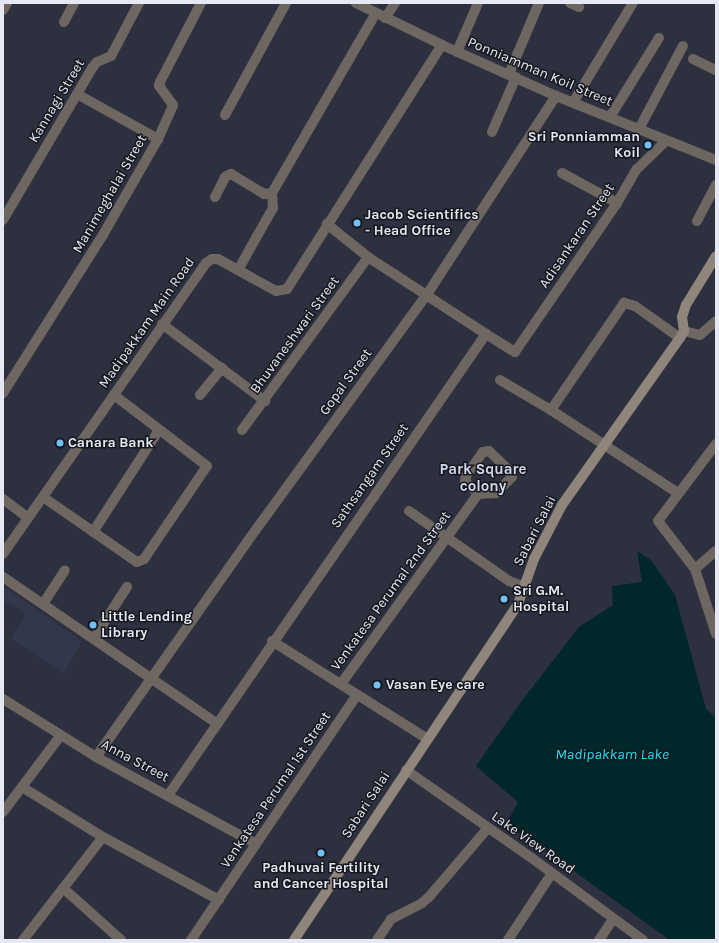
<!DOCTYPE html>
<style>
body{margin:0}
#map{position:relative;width:719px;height:943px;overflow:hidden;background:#2c303f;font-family:Karla,sans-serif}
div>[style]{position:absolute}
.built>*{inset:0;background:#32374c}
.water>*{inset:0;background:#00272a}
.minor>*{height:10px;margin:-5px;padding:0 5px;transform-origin:5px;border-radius:5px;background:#6e6761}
.tertiary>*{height:10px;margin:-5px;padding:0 5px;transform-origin:5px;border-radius:5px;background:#6e6761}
.secondary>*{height:10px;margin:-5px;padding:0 5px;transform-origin:5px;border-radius:5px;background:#90857b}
.dots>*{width:11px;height:11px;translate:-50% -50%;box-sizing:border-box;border:2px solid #16181f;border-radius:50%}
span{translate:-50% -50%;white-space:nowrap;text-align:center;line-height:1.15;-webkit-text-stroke:3px #16181f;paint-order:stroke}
.street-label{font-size:14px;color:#e6e8f3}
.poi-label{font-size:14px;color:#e6e8f3;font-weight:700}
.right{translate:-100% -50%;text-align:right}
.left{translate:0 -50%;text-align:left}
.neighbourhood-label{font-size:15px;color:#d2d8ec;font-weight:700}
.water-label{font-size:15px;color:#20e0ef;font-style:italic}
.frame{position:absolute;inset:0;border:4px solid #e6e8f3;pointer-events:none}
</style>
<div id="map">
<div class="built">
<i style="clip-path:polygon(3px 586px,82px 641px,64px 673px,11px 639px,26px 614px,3px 600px)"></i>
</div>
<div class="water">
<i style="clip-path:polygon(637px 551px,651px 560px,675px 595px,706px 709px,716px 718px,716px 940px,670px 940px,507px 823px,518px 802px,476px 766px,521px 702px,579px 627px,613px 605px,612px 586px,642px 582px)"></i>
</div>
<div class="minor">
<i style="left:570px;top:3px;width:10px;rotate:24deg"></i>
<i style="left:3px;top:10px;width:8px;rotate:-60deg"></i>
<i style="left:385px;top:18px;width:18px;rotate:-56deg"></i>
<i style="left:64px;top:22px;width:21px;rotate:-62deg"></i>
<i style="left:457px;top:52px;width:53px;rotate:-66.8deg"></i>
<i style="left:693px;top:59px;width:25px;rotate:26deg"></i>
<i style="left:509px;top:74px;width:77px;rotate:-67.1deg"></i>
<i style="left:77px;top:94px;width:93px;rotate:29.1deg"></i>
<i style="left:574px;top:101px;width:114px;rotate:-59deg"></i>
<i style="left:225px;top:115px;width:128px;rotate:-61.4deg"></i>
<i style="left:610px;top:117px;width:93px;rotate:-58.2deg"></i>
<i style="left:639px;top:129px;width:94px;rotate:-62.1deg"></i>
<i style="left:492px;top:132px;width:60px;rotate:-66.4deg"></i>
<i style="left:562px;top:173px;width:63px;rotate:28.6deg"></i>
<i style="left:215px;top:197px;width:22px;rotate:-63deg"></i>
<i style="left:225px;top:177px;width:7px;rotate:-27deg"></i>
<i style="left:231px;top:174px;width:39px;rotate:31deg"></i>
<i style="left:264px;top:194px;width:8px;rotate:-7deg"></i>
<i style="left:272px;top:193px;width:208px;rotate:-60deg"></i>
<i style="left:3px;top:220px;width:176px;rotate:-59.6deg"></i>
<i style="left:92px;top:68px;width:8px;rotate:-50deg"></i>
<i style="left:97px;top:62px;width:15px;rotate:-23deg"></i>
<i style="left:111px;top:56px;width:60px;rotate:-62.2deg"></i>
<i style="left:697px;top:221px;width:41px;rotate:-62.2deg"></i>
<i style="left:238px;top:270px;width:71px;rotate:-60.6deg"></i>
<i style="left:273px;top:208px;width:15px;rotate:-94deg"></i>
<i style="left:162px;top:324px;width:129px;rotate:36.8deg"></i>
<i style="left:684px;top:331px;width:16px;rotate:14deg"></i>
<i style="left:700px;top:335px;width:21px;rotate:-41deg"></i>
<i style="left:486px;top:334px;width:34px;rotate:32deg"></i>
<i style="left:515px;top:352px;width:181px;rotate:-55.6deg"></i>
<i style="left:617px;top:203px;width:39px;rotate:-60deg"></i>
<i style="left:637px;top:169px;width:40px;rotate:-44deg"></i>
<i style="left:500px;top:380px;width:59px;rotate:30.5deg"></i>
<i style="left:551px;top:410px;width:152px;rotate:33.2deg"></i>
<i style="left:3px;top:393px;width:189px;rotate:-57.7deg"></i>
<i style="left:104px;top:233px;width:108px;rotate:-60.1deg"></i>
<i style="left:158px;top:139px;width:37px;rotate:-66deg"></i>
<i style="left:173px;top:105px;width:24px;rotate:-126deg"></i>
<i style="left:159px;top:86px;width:4px;rotate:-76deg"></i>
<i style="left:160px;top:82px;width:89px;rotate:-62.6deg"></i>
<i style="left:200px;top:395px;width:35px;rotate:-51deg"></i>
<i style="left:551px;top:410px;width:130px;rotate:-55.7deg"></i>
<i style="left:624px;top:303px;width:11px;rotate:15deg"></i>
<i style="left:635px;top:306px;width:55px;rotate:35.4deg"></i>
<i style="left:242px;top:430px;width:214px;rotate:-53.9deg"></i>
<i style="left:716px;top:444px;width:96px;rotate:127deg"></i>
<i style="left:658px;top:521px;width:61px;rotate:52.4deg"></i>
<i style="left:695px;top:569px;width:68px;rotate:72.1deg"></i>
<i style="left:43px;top:497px;width:114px;rotate:34.7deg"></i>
<i style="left:137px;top:562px;width:8px;rotate:-23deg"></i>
<i style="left:144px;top:559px;width:112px;rotate:-55.9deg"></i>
<i style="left:207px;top:466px;width:117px;rotate:-142.6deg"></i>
<i style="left:3px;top:499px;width:31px;rotate:37deg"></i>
<i style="left:409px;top:511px;width:122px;rotate:35deg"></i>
<i style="left:509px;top:581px;width:15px;rotate:20deg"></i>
<i style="left:93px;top:532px;width:121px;rotate:-57.1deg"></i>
<i style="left:3px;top:554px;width:355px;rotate:-55.1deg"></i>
<i style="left:206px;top:263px;width:7px;rotate:-34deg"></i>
<i style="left:212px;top:259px;width:6px"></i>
<i style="left:218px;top:259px;width:66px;rotate:28.9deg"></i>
<i style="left:276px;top:291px;width:11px;rotate:-10deg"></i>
<i style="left:287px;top:289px;width:289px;rotate:-57.6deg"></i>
<i style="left:695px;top:569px;width:28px;rotate:-41deg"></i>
<i style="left:3px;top:577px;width:260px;rotate:34.4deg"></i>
<i style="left:43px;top:604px;width:40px;rotate:-57.1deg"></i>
<i style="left:94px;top:638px;width:61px;rotate:-57.1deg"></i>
<i style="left:272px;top:641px;width:182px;rotate:32.2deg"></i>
<i style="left:341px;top:684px;width:234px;rotate:-54.2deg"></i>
<i style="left:478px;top:494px;width:18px;rotate:-135deg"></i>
<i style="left:465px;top:481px;width:5px;rotate:-79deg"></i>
<i style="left:466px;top:476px;width:29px;rotate:-55deg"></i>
<i style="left:483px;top:452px;width:6px;rotate:-9deg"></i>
<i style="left:489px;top:451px;width:30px;rotate:44deg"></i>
<i style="left:511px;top:472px;width:5px;rotate:79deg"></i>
<i style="left:512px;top:477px;width:23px;rotate:135deg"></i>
<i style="left:496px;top:493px;width:18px;rotate:177deg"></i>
<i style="left:3px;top:699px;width:110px;rotate:31.9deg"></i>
<i style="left:96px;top:757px;width:182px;rotate:28.5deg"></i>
<i style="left:96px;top:757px;width:263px;rotate:-54.9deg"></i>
<i style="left:247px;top:542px;width:304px;rotate:-54deg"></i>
<i style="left:426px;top:296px;width:239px;rotate:-57deg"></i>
<i style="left:406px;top:770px;width:150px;rotate:35deg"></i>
<i style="left:529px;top:856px;width:142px;rotate:36.4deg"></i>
<i style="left:22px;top:787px;width:95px;rotate:31.7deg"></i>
<i style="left:103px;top:837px;width:132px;rotate:28.5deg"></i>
<i style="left:169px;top:794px;width:559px;rotate:-55.43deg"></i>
<i style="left:486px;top:334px;width:141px;rotate:-146.9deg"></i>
<i style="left:368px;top:257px;width:53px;rotate:-141.2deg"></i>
<i style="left:3px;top:812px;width:96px;rotate:-53deg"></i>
<i style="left:63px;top:888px;width:78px;rotate:41.9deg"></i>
<i style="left:23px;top:940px;width:130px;rotate:-52.2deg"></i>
<i style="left:191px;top:940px;width:296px;rotate:-55.9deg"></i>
<i style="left:377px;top:940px;width:25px;rotate:-56deg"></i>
<i style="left:391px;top:919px;width:35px;rotate:-27deg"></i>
<i style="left:422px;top:903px;width:9px;rotate:-41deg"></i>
<i style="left:429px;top:897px;width:91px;rotate:-49.5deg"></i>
<i style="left:508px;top:940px;width:80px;rotate:-56.7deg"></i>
<i style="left:599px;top:940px;width:25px;rotate:-56deg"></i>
</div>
<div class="tertiary">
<i style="left:356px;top:3px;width:96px;rotate:26deg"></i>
<i style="left:442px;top:45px;width:125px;rotate:24.1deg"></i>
<i style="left:556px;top:96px;width:172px;rotate:21.8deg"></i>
</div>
<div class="secondary">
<i style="left:294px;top:940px;width:404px;rotate:-56.3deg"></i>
<i style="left:518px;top:604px;width:48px;rotate:-70.4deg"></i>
<i style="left:534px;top:559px;width:61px;rotate:-62.6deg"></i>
<i style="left:562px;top:505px;width:204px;rotate:-54.8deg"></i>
<i style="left:680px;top:338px;width:8px;rotate:-60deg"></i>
<i style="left:684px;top:331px;width:14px;rotate:-98deg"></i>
<i style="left:682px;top:317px;width:13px;rotate:-72deg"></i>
<i style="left:686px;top:305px;width:57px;rotate:-58.5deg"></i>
</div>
<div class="dots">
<i style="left:648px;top:145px;background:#72c1f5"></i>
<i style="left:357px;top:223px;background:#72c1f5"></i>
<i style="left:60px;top:443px;background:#72c1f5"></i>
<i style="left:504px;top:599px;background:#72c1f5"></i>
<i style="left:93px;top:625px;background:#72c1f5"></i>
<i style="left:377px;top:685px;background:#72c1f5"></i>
<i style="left:321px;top:853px;background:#72c1f5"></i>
</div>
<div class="street-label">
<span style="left:540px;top:72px;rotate:23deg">Ponniamman Koil Street</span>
<span style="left:57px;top:101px;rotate:-59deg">Kannagi Street</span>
<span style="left:110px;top:194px;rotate:-60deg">Manimeghalai Street</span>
<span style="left:577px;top:236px;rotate:-56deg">Adisankaran Street</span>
<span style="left:147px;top:323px;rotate:-55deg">Madipakkam Main Road</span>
<span style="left:295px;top:335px;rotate:-54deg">Bhuvaneshwari Street</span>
<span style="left:346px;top:382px;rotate:-54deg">Gopal Street</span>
<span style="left:370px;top:476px;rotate:-55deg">Sathsangam Street</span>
<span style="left:535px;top:531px;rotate:-63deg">Sabari Salai</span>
<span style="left:391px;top:591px;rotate:-54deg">Venkatesa Perumal 2nd Street</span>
<span style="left:135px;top:761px;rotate:28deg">Anna Street</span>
<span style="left:276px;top:790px;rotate:-56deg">Venkatesa Perumal 1st Street</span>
<span style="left:366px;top:805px;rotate:-57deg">Sabari Salai</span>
<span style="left:533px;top:843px;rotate:35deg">Lake View Road</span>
</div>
<div class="poi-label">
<span class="right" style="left:640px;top:145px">Sri Ponniamman<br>Koil</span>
<span class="left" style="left:365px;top:223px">Jacob Scientifics<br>- Head Office</span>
<span class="left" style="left:68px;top:443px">Canara Bank</span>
<span class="left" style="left:513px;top:599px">Sri G.M.<br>Hospital</span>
<span class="left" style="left:101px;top:625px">Little Lending<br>Library</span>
<span class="left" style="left:386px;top:685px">Vasan Eye care</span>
<span style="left:321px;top:876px">Padhuvai Fertility<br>and Cancer Hospital</span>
</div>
<div class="neighbourhood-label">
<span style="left:483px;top:478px">Park Square<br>colony</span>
</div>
<div class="water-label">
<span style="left:612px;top:755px">Madipakkam Lake</span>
</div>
<div class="frame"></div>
</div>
